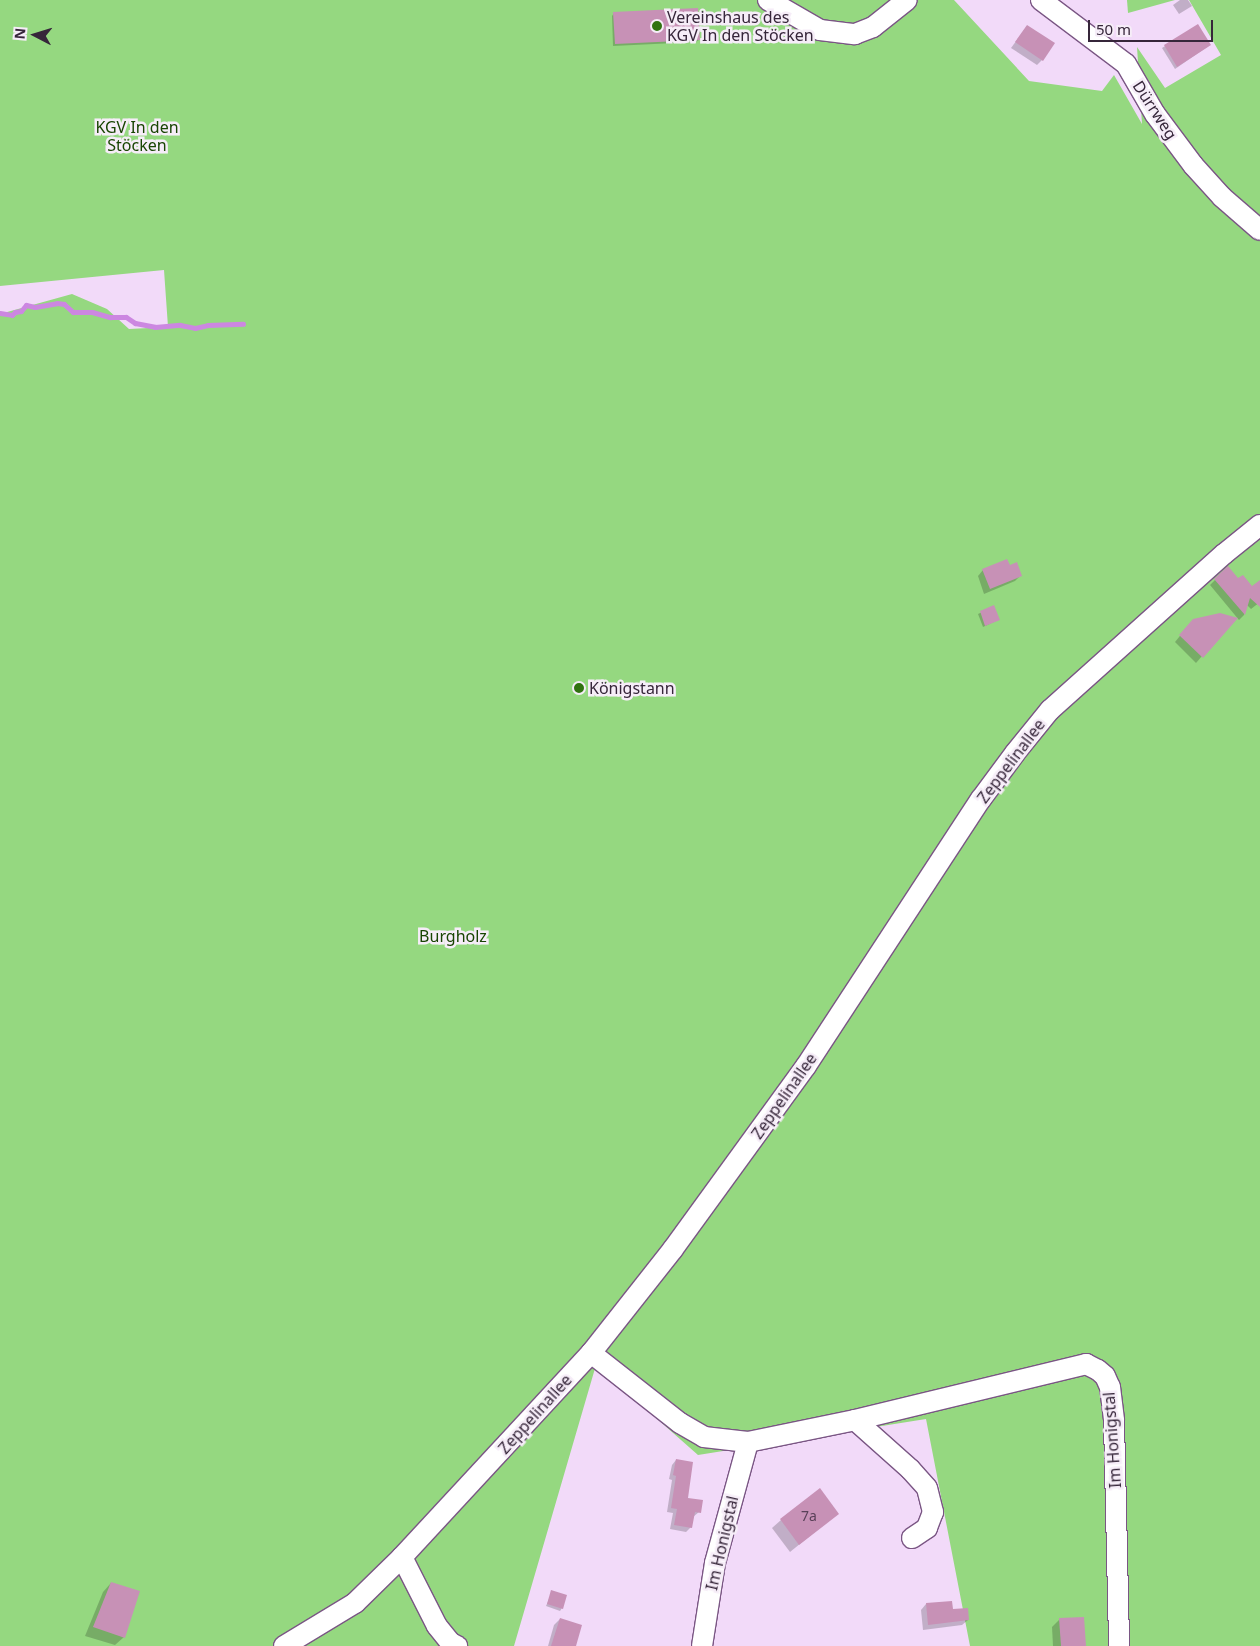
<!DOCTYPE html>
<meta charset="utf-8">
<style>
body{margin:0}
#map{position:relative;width:1260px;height:1646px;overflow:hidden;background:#f2daf9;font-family:"Noto Sans",sans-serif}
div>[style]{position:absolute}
.green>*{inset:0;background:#95d880}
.shadow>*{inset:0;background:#0003}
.stream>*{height:5px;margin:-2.5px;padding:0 2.5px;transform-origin:2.5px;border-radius:2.5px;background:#cc87e1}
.building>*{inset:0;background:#c791b6}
.roads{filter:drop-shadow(1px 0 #7a5684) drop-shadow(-1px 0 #7a5684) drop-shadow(0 1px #7a5684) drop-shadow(0 -1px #7a5684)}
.minor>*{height:20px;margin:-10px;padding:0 10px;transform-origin:10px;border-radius:10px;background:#fff}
.dots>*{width:14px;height:14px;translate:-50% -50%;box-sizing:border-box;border:2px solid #f6edf8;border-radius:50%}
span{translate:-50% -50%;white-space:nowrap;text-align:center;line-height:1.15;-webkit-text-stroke:5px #f6edf8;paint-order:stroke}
.number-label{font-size:14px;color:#5a4159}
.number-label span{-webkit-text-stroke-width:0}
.poi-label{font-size:16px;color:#36263a}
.left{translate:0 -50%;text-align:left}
.street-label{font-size:16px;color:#36263a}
.park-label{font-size:16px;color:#184502}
.north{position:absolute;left:10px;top:10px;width:50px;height:50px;-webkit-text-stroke:4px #f6edf8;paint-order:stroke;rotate:275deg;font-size:14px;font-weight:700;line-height:20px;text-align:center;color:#36263a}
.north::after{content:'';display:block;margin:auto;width:18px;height:22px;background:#36263a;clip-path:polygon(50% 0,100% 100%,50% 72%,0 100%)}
.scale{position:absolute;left:1088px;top:20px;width:125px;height:22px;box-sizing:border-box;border:2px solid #36263a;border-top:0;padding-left:6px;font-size:15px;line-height:18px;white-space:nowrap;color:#36263a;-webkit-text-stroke:4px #f6edf8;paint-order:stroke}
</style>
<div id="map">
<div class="green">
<i style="clip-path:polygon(0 0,954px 0,1029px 81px,1102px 91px,1114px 75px,1142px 124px,1137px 47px,1165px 88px,1221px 55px,1189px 0,1260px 0,1260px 1646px,970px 1646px,926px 1419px,698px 1455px,596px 1365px,514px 1646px,0 1646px,0 314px,72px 294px,107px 309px,129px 329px,168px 327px,164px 270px,0 286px)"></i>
<i style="clip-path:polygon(1127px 0,1175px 0,1128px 13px)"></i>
</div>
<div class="shadow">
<i style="clip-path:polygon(1180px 0,1188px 0,1192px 6px,1179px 14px,1173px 5px)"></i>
<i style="clip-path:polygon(614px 13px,699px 40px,696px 42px,613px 46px,612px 16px)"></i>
<i style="clip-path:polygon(1198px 25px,1207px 47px,1175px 69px,1162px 48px)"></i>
<i style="clip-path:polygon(1027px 26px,1042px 60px,1037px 65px,1011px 48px)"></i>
<i style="clip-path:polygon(1009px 566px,1021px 575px,1015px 581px,984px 594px,978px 576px,983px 570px)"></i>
<i style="clip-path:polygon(1215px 580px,1238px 580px,1252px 588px,1260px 582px,1260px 602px,1251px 609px,1247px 605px,1244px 615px,1239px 620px,1210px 585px)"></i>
<i style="clip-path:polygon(993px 607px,998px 620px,983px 627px,978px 614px)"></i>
<i style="clip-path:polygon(1235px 618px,1196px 663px,1175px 642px,1188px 626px)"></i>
<i style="clip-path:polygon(676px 1460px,686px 1499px,699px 1512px,693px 1517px,691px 1527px,686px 1532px,670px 1529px,673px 1513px,667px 1512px,672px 1480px,669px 1479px,672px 1465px)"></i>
<i style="clip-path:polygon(837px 1514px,790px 1552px,772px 1528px,781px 1520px)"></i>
<i style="clip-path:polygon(111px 1583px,124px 1637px,115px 1645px,85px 1636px,103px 1592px)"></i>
<i style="clip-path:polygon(552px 1592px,562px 1608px,560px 1611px,546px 1606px)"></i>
<i style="clip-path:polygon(926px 1604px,952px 1610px,968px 1620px,962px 1625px,923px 1630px,921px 1610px)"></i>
<i style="clip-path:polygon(560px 1619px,575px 1646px,548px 1646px,554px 1625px)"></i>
<i style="clip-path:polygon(1060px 1619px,1085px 1646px,1053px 1646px,1052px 1627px)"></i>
</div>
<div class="stream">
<i style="left:0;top:313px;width:12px;rotate:9deg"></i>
<i style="left:12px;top:315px;width:4px;rotate:-45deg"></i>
<i style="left:15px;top:312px;width:6px;rotate:-9deg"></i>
<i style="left:21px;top:311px;width:8px;rotate:-50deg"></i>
<i style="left:26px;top:305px;width:9px;rotate:13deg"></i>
<i style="left:35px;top:307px;width:22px;rotate:-10deg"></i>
<i style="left:57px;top:303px;width:7px;rotate:8deg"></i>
<i style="left:64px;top:304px;width:12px;rotate:42deg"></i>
<i style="left:73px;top:312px;width:19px"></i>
<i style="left:92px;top:312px;width:19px;rotate:16deg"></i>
<i style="left:110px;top:317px;width:16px"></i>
<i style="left:126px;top:317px;width:11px;rotate:34deg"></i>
<i style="left:135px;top:323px;width:20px;rotate:11deg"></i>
<i style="left:155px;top:327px;width:25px;rotate:-5deg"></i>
<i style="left:180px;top:325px;width:15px;rotate:11deg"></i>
<i style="left:195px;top:328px;width:13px;rotate:-13deg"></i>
<i style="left:208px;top:325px;width:35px;rotate:-2deg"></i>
</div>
<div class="building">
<i style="clip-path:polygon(698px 8px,700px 40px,615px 44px,613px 12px)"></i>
<i style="clip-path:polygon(1198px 24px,1211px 45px,1177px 67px,1164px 45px)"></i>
<i style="clip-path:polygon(1027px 25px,1055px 43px,1043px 61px,1015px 42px)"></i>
<i style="clip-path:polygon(1007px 559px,1010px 565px,1017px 562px,1022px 576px,990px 589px,982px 569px)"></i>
<i style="clip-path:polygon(1228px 566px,1238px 578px,1243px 575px,1252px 586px,1260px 580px,1260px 607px,1250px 598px,1245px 615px,1214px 579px)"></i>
<i style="clip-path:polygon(994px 605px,1000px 620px,985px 626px,980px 611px)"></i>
<i style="clip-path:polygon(1220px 613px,1238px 618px,1203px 658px,1179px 635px,1193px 619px)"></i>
<i style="clip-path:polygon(676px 1459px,693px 1462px,688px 1498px,703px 1500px,701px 1513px,695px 1512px,692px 1528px,674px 1525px,677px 1509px,671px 1508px,676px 1476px,673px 1475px)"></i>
<i style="clip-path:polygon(820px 1488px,839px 1514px,799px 1545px,780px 1519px)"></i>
<i style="clip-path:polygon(111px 1582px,140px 1591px,125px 1638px,93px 1627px)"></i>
<i style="clip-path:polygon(551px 1590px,567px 1595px,563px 1609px,547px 1604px)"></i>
<i style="clip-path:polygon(952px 1601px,953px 1609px,968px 1608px,969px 1620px,928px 1625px,926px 1603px)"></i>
<i style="clip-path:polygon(1084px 1617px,1086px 1646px,1061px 1646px,1059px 1618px)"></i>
<i style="clip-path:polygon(560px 1618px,582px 1625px,576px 1646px,551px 1646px)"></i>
</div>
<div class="roads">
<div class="minor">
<i style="left:768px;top:0;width:60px;rotate:30deg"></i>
<i style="left:820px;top:30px;width:35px;rotate:7deg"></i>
<i style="left:855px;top:34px;width:19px;rotate:-21deg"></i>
<i style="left:873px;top:27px;width:43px;rotate:-38.5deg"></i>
<i style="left:1041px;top:0;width:106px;rotate:37deg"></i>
<i style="left:1126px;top:64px;width:58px;rotate:59.9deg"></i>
<i style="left:1155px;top:114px;width:64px;rotate:53.3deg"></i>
<i style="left:1193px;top:165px;width:43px;rotate:47.8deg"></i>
<i style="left:1222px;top:197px;width:50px;rotate:41deg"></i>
<i style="left:591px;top:1353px;width:113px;rotate:38.2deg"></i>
<i style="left:680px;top:1423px;width:28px;rotate:30deg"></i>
<i style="left:704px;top:1437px;width:44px;rotate:6.5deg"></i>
<i style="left:748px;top:1442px;width:109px;rotate:-11.6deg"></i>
<i style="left:855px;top:1420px;width:238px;rotate:-13.6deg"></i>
<i style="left:1086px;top:1364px;width:13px;rotate:27deg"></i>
<i style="left:1098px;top:1370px;width:9px;rotate:41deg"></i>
<i style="left:1105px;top:1376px;width:12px;rotate:66deg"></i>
<i style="left:1110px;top:1387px;width:34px;rotate:83deg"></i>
<i style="left:1114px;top:1421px;width:225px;rotate:88.7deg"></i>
<i style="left:855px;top:1420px;width:74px;rotate:41.7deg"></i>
<i style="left:910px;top:1469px;width:25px;rotate:48deg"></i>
<i style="left:927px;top:1488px;width:25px;rotate:76deg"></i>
<i style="left:933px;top:1512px;width:17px;rotate:111deg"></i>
<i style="left:927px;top:1528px;width:18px;rotate:146deg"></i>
<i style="left:402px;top:1557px;width:77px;rotate:63.1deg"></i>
<i style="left:437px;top:1626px;width:22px;rotate:51deg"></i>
<i style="left:451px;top:1643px;width:7px;rotate:27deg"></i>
<i style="left:284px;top:1646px;width:83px;rotate:-31.2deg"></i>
<i style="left:355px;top:1603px;width:66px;rotate:-44.4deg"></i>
<i style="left:402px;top:1557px;width:278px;rotate:-47.2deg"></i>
<i style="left:591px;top:1353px;width:132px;rotate:-51.7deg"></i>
<i style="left:673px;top:1249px;width:226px;rotate:-54deg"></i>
<i style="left:806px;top:1066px;width:319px;rotate:-56.8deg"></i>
<i style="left:981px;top:799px;width:57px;rotate:-53.5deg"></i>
<i style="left:1015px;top:753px;width:55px;rotate:-50.9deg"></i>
<i style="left:1050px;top:710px;width:234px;rotate:-41.9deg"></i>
<i style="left:1224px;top:554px;width:46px;rotate:-38.9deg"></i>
<i style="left:702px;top:1646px;width:84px;rotate:-81.1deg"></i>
<i style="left:715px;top:1563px;width:125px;rotate:-74.7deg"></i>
</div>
</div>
<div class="dots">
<i style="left:657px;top:26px;background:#307310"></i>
<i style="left:579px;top:688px;background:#307310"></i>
</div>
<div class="number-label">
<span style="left:809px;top:1516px">7a</span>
</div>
<div class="poi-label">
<span class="left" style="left:667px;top:26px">Vereinshaus des<br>KGV In den Stöcken</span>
<span class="left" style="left:589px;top:688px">Königstann</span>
</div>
<div class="street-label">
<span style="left:1155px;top:110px;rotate:57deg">Dürrweg</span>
<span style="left:1011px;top:761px;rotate:-53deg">Zeppelinallee</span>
<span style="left:784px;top:1096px;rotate:-55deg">Zeppelinallee</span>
<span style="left:535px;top:1414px;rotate:-48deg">Zeppelinallee</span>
<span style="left:1112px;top:1440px;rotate:-94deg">Im Honigstal</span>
<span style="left:722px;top:1543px;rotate:-77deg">Im Honigstal</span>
</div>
<div class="park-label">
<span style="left:137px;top:136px">KGV In den<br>Stöcken</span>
<span style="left:453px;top:936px">Burgholz</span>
</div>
<div class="north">N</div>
<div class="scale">50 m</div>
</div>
